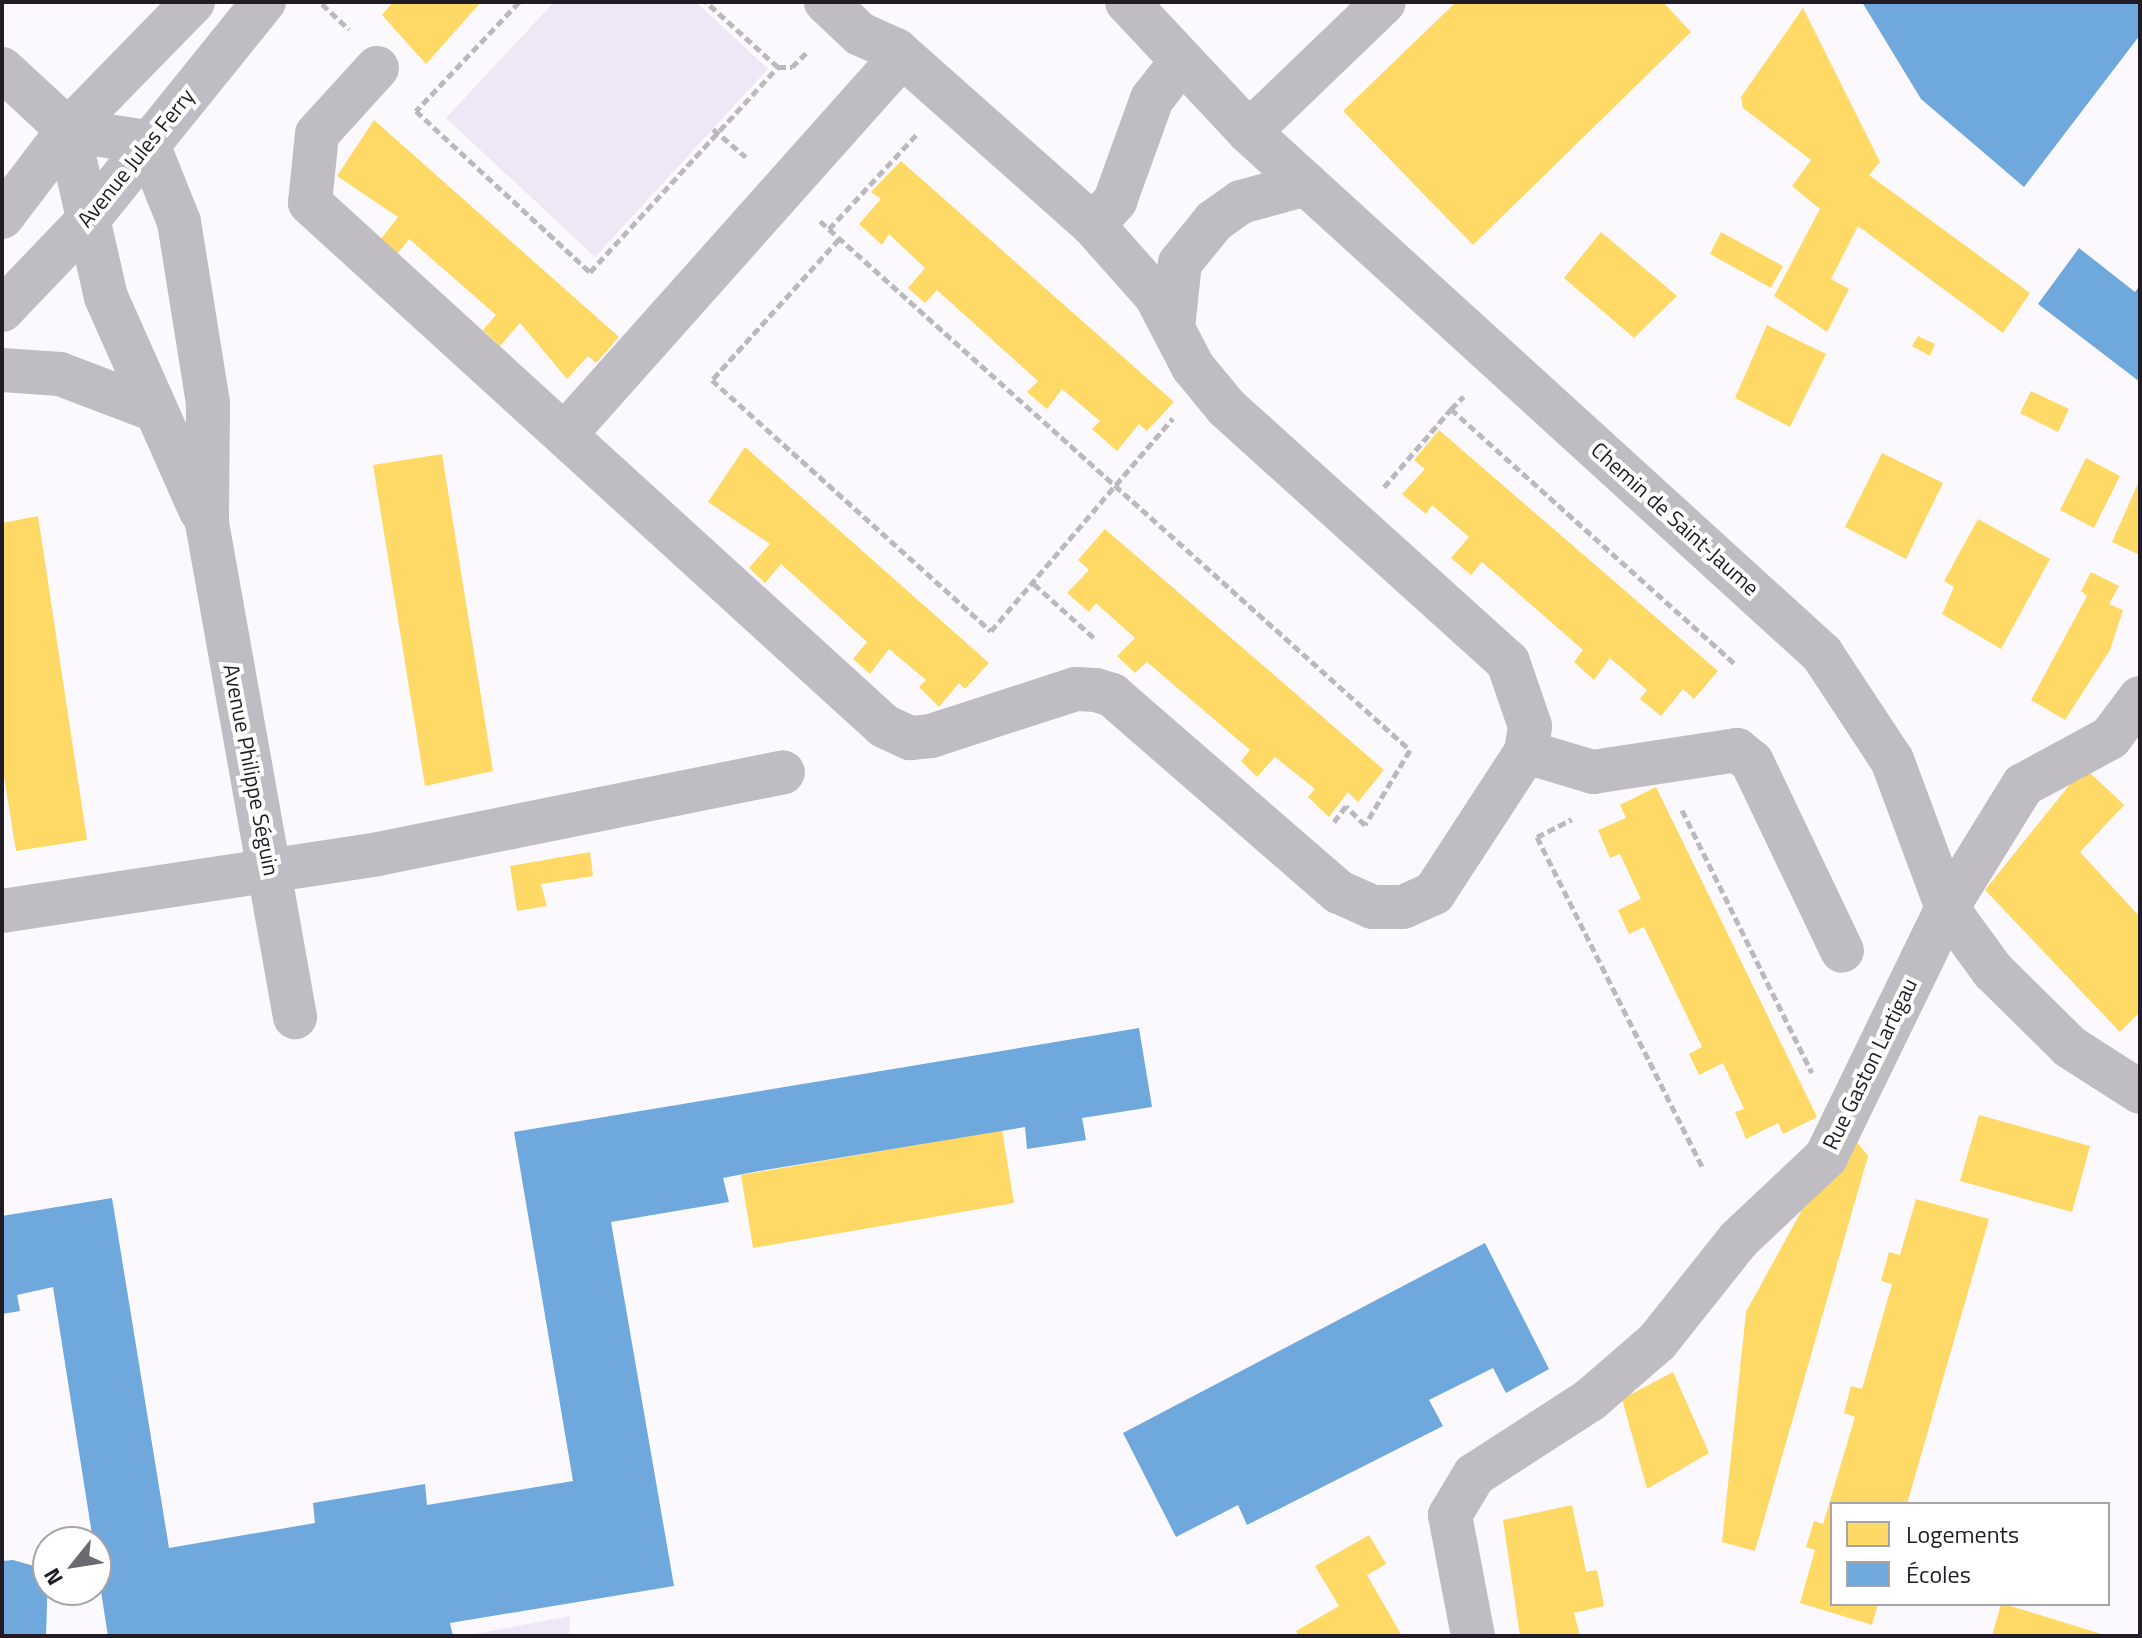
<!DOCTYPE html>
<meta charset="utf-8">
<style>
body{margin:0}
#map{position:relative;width:2142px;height:1638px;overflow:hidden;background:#fbf9fd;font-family:"Titillium Web",sans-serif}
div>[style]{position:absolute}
.green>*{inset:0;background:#eee7f6}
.homes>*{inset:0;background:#ffd966}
.schools>*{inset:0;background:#6fa8dc}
.path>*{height:5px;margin-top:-2.5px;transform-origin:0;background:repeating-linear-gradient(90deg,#bbb9bd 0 8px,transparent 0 12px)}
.minor>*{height:44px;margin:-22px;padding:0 22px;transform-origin:22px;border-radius:22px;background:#bfbdc2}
span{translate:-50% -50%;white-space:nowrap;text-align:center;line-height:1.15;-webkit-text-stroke:8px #fff;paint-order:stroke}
.street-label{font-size:22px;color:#201b25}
.frame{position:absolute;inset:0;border:4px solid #201b25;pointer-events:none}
.legend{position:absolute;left:1830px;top:1502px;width:280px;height:104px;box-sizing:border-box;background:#fff;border:2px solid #a6a4a8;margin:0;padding:10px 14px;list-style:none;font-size:24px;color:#201b25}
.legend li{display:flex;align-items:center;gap:16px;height:40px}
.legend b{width:40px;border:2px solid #a6a4a8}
.north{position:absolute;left:32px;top:1526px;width:80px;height:80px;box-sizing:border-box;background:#fff;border:2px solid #a6a4a8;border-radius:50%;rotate:240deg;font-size:22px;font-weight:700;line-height:32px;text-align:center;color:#201b25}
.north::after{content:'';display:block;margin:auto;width:28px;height:36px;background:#6d6971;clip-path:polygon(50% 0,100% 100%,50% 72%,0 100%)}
</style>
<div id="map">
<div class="green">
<i style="clip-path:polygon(554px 2px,696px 2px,768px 69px,595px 257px,446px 118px)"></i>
<i style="clip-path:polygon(570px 1616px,569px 1636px,469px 1636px,469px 1635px)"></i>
</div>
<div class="homes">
<i style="clip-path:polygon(393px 2px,481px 2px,426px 64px,382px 15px)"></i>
<i style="clip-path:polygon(1456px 2px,1663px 2px,1691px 32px,1473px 245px,1343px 111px)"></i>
<i style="clip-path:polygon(1803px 8px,1880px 162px,1869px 175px,2030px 293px,2003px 333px,1858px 226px,1831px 279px,1849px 289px,1827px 332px,1774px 296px,1820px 209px,1792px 186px,1811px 160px,1743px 108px,1741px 97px)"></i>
<i style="clip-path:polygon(374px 120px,619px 337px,596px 363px,588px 356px,567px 379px,520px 323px,500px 346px,483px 330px,496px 315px,409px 239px,397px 254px,380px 240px,398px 217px,337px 176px)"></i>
<i style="clip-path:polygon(901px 161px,1174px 402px,1147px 431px,1139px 424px,1117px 451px,1092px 429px,1100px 421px,1062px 389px,1047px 409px,1027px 392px,1038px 381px,937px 290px,925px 303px,908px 288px,925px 268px,889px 234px,882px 245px,859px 224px,881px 199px,871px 192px)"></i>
<i style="clip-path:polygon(1601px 232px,1677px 296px,1634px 338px,1564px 278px)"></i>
<i style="clip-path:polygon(1721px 232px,1783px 266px,1771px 288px,1710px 254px)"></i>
<i style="clip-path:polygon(1767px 325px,1826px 354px,1790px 427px,1735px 398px)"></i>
<i style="clip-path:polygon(1918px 336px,1935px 344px,1930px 356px,1912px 346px)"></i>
<i style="clip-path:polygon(2031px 391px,2069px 409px,2058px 432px,2020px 413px)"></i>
<i style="clip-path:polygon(1439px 430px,1718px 671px,1694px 699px,1683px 689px,1661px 716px,1640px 699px,1647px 690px,1610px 658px,1594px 680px,1574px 662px,1583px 650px,1482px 562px,1471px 575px,1451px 558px,1469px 537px,1432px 505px,1426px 514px,1402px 494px,1425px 469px,1414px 460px)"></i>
<i style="clip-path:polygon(745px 447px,989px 663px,965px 689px,959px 683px,939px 707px,919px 687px,926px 680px,889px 649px,870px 674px,853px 659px,867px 642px,781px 564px,765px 583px,749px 568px,770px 544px,708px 502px)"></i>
<i style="clip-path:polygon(1882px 453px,1943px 483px,1906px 559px,1845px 527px)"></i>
<i style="clip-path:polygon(442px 454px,493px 771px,425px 786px,373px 465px)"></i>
<i style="clip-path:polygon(2086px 458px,2120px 476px,2094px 528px,2060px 510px)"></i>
<i style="clip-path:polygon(2140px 479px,2140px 555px,2112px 542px)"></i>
<i style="clip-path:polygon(38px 516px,87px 840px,16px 851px,2px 764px,2px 523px)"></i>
<i style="clip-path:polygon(1978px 519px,2050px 559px,2001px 649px,1942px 614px,1954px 587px,1944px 581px)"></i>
<i style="clip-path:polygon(1105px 529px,1384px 770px,1358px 802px,1348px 792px,1329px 817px,1308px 797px,1315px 789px,1275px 757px,1257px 777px,1241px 761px,1250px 750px,1147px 662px,1135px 673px,1117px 656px,1135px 638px,1096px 603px,1089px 612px,1067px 593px,1089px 570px,1078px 560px)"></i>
<i style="clip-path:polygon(2091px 572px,2119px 586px,2109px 604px,2123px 610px,2110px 650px,2065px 720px,2031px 700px,2087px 596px,2081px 591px)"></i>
<i style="clip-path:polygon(2084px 767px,2124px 805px,2080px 852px,2140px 917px,2140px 1012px,2120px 1032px,1985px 890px)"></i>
<i style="clip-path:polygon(1656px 787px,1817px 1117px,1783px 1134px,1778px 1123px,1746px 1139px,1735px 1112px,1744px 1109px,1723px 1063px,1699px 1075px,1689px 1054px,1702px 1047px,1644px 927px,1629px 934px,1618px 910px,1641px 899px,1620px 854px,1610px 858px,1598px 830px,1626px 818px,1620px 805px)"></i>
<i style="clip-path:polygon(590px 852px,593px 876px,541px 884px,547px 906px,517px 911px,510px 866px)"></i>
<i style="clip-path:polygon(1979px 1115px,2090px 1146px,2072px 1212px,1960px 1181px)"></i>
<i style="clip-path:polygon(1002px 1130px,1014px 1203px,753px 1248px,741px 1175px)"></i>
<i style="clip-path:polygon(1853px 1137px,1868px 1156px,1755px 1551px,1722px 1542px,1746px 1312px,1809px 1197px)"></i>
<i style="clip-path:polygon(1916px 1199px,1989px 1219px,1907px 1504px,1832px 1504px,1832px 1604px,1878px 1604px,1872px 1625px,1800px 1603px,1815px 1550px,1806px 1547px,1814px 1521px,1823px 1524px,1855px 1417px,1844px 1413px,1851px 1386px,1862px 1389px,1892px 1284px,1881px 1281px,1889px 1252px,1900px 1255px)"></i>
<i style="clip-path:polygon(1673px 1372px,1709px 1453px,1647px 1489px,1622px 1399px)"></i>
<i style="clip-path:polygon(1572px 1505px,1586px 1572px,1597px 1570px,1604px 1606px,1574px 1613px,1580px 1636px,1520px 1636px,1503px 1520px)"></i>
<i style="clip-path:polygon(1369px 1535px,1386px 1564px,1367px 1575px,1402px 1636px,1299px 1636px,1296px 1631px,1339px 1606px,1315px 1566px)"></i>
<i style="clip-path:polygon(2001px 1604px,2004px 1604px,2108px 1636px,1992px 1636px)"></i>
</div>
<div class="schools">
<i style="clip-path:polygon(1862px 2px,2140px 2px,2140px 35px,2024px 187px,1921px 99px)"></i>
<i style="clip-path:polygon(2079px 248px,2135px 292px,2140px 285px,2140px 382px,2038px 304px)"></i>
<i style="clip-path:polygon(1139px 1028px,1152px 1107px,1082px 1118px,1086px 1140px,1027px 1149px,1025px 1127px,759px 1171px,723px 1178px,729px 1202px,611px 1222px,674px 1586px,450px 1623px,453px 1636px,108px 1636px,53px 1287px,17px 1295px,20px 1311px,2px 1314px,2px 1216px,112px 1198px,169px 1548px,315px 1523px,313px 1503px,425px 1484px,427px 1505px,573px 1481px,514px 1132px)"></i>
<i style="clip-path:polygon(1485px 1243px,1549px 1369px,1506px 1393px,1493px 1368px,1429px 1400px,1443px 1426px,1247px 1525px,1238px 1505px,1176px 1537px,1123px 1433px)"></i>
<i style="clip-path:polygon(13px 1560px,48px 1570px,46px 1636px,2px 1636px,2px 1561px)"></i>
</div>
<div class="path">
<i style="left:519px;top:2px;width:150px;rotate:133.4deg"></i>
<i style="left:416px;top:111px;width:237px;rotate:42.8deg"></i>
<i style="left:590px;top:272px;width:278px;rotate:-47.5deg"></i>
<i style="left:778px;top:67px;width:97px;rotate:-137.9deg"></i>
<i style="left:322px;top:4px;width:37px;rotate:43deg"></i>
<i style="left:778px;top:67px;width:14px"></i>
<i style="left:792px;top:67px;width:21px;rotate:-45deg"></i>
<i style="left:713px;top:129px;width:43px;rotate:40.3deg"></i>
<i style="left:820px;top:221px;width:792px;rotate:41.88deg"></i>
<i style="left:1410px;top:750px;width:87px;rotate:121deg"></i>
<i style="left:1365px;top:825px;width:27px;rotate:-135deg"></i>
<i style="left:1346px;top:806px;width:20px;rotate:127deg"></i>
<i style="left:829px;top:229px;width:131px;rotate:-47.2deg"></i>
<i style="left:839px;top:239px;width:190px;rotate:132deg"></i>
<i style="left:712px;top:380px;width:375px;rotate:42deg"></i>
<i style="left:991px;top:631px;width:280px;rotate:-49.5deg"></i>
<i style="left:1451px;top:409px;width:18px;rotate:-45deg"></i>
<i style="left:1384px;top:487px;width:103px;rotate:-49.3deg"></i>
<i style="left:1451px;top:409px;width:382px;rotate:41.9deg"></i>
<i style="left:1034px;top:584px;width:81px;rotate:42deg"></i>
<i style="left:1682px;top:810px;width:293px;rotate:63.7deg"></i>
<i style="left:1537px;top:837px;width:39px;rotate:-27deg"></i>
<i style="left:1537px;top:837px;width:369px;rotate:63.4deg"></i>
</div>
<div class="minor">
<i style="left:1127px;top:2px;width:178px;rotate:46.8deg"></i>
<i style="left:1249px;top:132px;width:775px;rotate:42.33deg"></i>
<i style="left:1822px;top:654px;width:127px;rotate:56.6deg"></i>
<i style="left:1892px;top:760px;width:158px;rotate:69.6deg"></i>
<i style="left:1947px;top:908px;width:78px;rotate:53.9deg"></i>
<i style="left:1993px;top:971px;width:108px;rotate:44.6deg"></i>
<i style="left:2070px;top:1047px;width:83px;rotate:32.7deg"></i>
<i style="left:377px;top:68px;width:89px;rotate:132.3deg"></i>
<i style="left:317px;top:134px;width:69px;rotate:95.8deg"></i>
<i style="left:310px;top:203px;width:777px;rotate:42.34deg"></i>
<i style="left:884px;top:726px;width:29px;rotate:25deg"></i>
<i style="left:910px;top:738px;width:21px;rotate:-5deg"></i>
<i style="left:931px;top:736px;width:152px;rotate:-18deg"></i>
<i style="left:1076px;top:689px;width:20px;rotate:3deg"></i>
<i style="left:1096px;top:690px;width:17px;rotate:17deg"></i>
<i style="left:1112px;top:695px;width:301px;rotate:41deg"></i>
<i style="left:1339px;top:892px;width:36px;rotate:24deg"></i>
<i style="left:1372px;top:907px;width:31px"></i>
<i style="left:1403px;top:907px;width:34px;rotate:-24deg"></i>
<i style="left:1434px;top:893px;width:168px;rotate:-56.9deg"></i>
<i style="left:1526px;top:752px;width:26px;rotate:-81deg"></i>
<i style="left:1530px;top:726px;width:68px;rotate:-109deg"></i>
<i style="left:1508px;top:662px;width:380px;rotate:-137.9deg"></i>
<i style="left:1226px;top:407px;width:52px;rotate:-129.5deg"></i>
<i style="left:1193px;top:367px;width:80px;rotate:-117.5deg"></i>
<i style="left:1156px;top:296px;width:95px;rotate:-131.6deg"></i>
<i style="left:1093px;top:225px;width:264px;rotate:-138.4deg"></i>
<i style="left:896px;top:50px;width:39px;rotate:-156deg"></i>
<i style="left:860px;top:34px;width:47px;rotate:-136.7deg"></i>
<i style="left:2px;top:69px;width:90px;rotate:42.7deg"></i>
<i style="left:68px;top:130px;width:80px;rotate:8.6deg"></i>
<i style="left:147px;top:142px;width:86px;rotate:68.2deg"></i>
<i style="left:179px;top:222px;width:183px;rotate:80.9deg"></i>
<i style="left:208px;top:403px;width:120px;rotate:90.5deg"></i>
<i style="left:207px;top:523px;width:502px;rotate:79.9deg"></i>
<i style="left:68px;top:130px;width:171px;rotate:77.2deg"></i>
<i style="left:106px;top:297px;width:234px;rotate:66.1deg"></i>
<i style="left:1249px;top:132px;width:187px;rotate:-43.9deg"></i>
<i style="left:2px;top:217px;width:109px;rotate:-52.8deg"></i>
<i style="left:68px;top:130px;width:179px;rotate:-45.7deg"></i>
<i style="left:1093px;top:225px;width:33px;rotate:-47deg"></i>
<i style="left:1115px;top:201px;width:109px;rotate:-70.1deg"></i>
<i style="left:1152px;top:99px;width:46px;rotate:-52.1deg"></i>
<i style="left:2px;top:310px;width:123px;rotate:-46.3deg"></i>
<i style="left:87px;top:221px;width:282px;rotate:-51.1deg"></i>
<i style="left:1173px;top:328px;width:65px;rotate:-83.9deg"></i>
<i style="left:1180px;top:263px;width:54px;rotate:-51deg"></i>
<i style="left:1214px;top:221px;width:33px;rotate:-35deg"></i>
<i style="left:1241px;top:202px;width:68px;rotate:-15.3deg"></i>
<i style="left:2px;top:370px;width:58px;rotate:3.9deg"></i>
<i style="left:60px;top:374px;width:102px;rotate:20.8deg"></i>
<i style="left:565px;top:434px;width:506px;rotate:-48.28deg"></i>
<i style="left:1526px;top:752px;width:70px;rotate:16.6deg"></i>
<i style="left:1593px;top:772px;width:146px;rotate:-8.7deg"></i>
<i style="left:1737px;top:750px;width:19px;rotate:39deg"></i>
<i style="left:1752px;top:762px;width:209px;rotate:64.5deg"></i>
<i style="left:2px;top:911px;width:380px;rotate:-8.6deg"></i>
<i style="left:378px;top:854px;width:413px;rotate:-11.4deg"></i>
<i style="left:1473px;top:1636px;width:123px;rotate:-100.8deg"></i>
<i style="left:1450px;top:1515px;width:47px;rotate:-59deg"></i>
<i style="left:1474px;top:1475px;width:138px;rotate:-32.9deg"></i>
<i style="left:1590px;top:1400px;width:89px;rotate:-40.9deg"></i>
<i style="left:1657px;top:1342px;width:130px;rotate:-51.5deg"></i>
<i style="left:1738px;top:1240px;width:121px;rotate:-43.3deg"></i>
<i style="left:1826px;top:1157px;width:277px;rotate:-64.1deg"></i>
<i style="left:1947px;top:908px;width:145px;rotate:-58.3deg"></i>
<i style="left:2023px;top:785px;width:99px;rotate:-28.4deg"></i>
<i style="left:2110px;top:738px;width:50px;rotate:-53.1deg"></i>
</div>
<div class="street-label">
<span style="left:136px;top:158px;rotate:-51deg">Avenue Jules Ferry</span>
<span style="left:1675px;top:519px;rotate:42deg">Chemin de Saint-Jaume</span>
<span style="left:251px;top:770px;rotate:79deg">Avenue Philippe Séguin</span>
<span style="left:1870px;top:1064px;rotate:-64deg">Rue Gaston Lartigau</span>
</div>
<div class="frame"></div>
<ul class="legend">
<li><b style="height:22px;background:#ffd966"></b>Logements</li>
<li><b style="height:22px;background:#6fa8dc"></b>Écoles</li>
</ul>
<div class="north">N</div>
</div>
